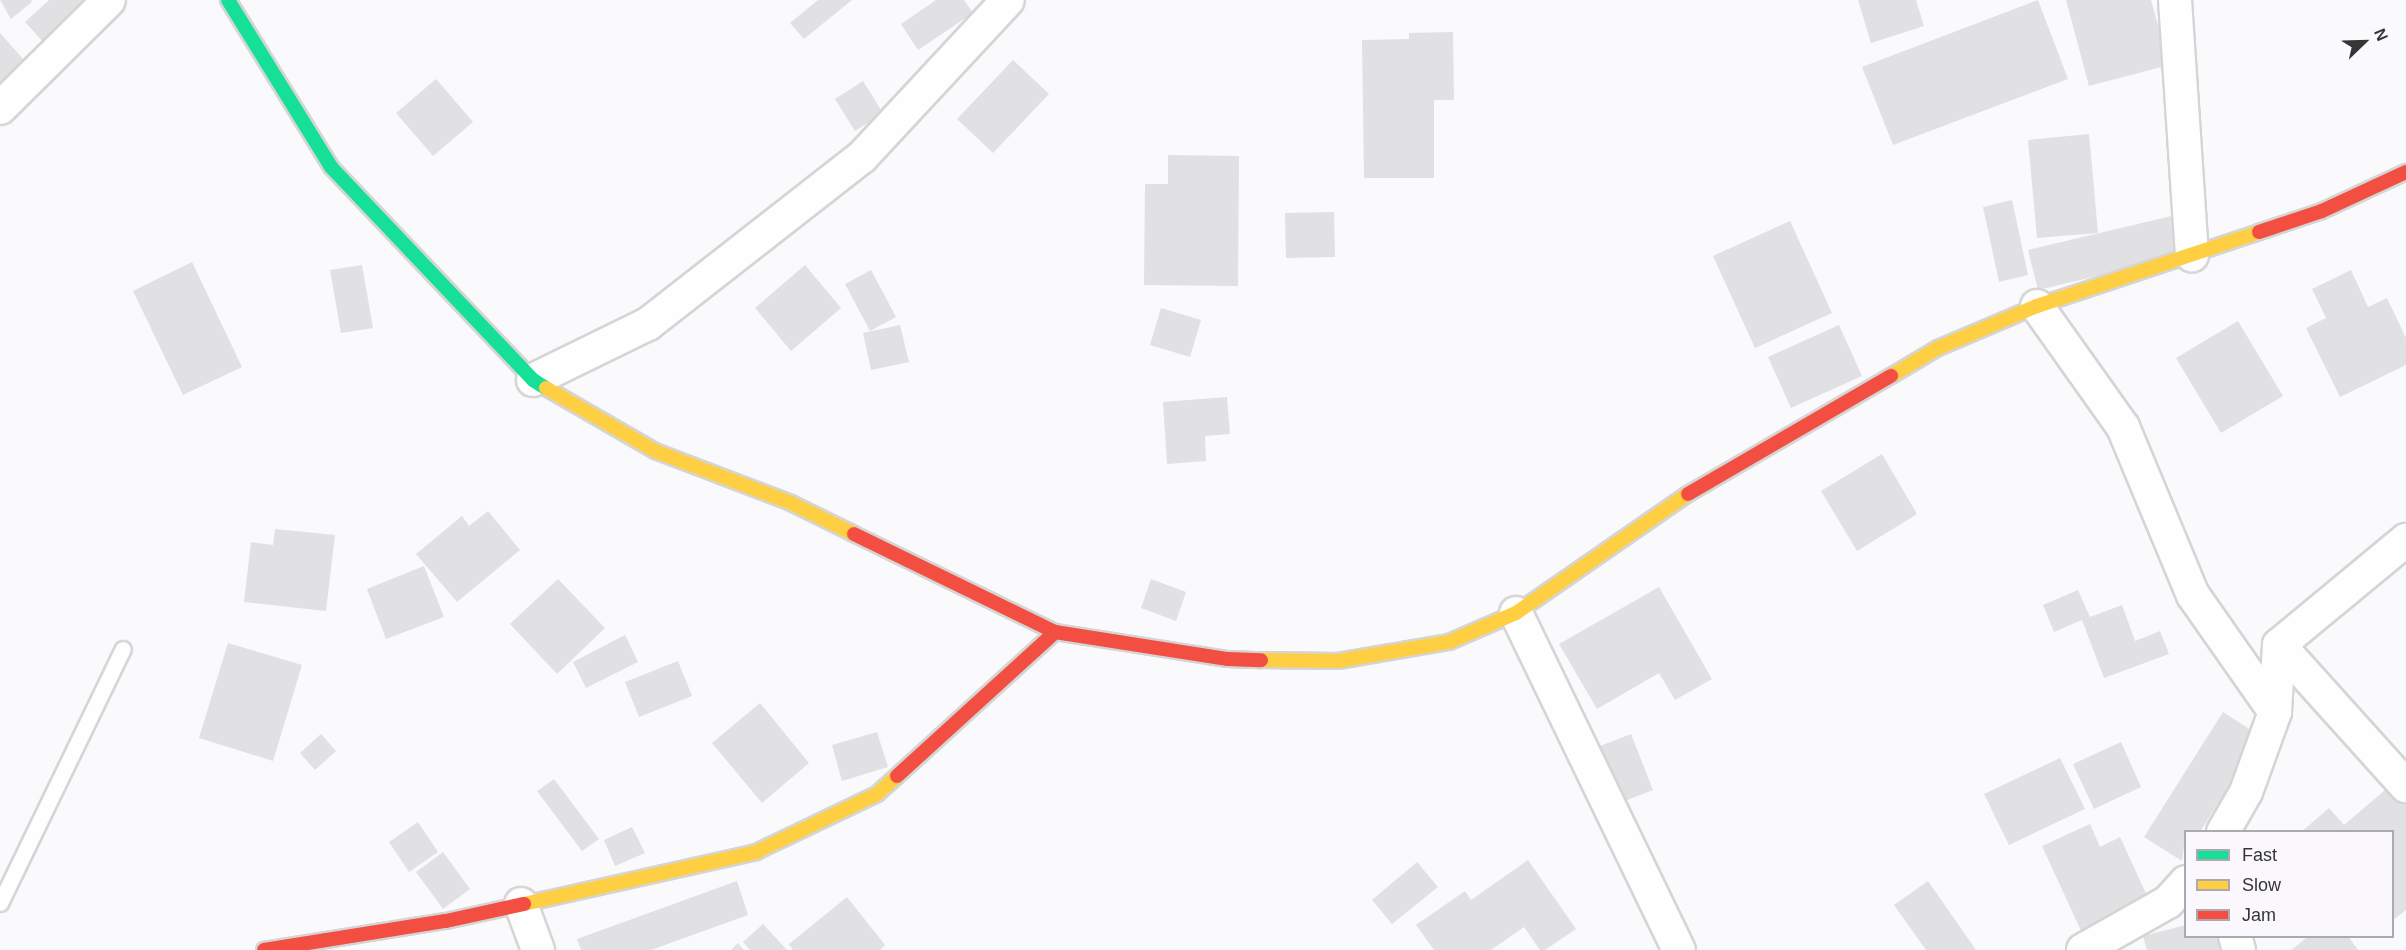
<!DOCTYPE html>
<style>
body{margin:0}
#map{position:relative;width:2406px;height:950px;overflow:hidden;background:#faf9fc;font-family:Arial,sans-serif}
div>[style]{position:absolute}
.building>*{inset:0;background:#e1e0e2}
.roads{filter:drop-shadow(2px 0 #d5d5d6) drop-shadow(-2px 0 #d5d5d6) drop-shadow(0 2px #d5d5d6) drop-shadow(0 -2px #d5d5d6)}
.lane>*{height:15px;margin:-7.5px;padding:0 7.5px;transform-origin:7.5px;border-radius:7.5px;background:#fefeff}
.street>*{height:32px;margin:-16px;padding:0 16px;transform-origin:16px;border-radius:16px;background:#fefeff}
.fast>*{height:14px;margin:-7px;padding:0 7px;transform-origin:7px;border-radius:7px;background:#16e098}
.slow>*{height:14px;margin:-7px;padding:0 7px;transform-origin:7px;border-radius:7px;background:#ffcf43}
.jam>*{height:14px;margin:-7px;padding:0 7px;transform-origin:7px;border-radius:7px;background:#f24e42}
span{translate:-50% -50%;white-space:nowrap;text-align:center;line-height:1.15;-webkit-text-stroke:5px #faf8fd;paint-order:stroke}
.legend{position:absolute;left:2184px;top:830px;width:210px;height:108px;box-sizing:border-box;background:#faf8fd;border:2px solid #acaaae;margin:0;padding:8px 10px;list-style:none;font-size:18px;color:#363637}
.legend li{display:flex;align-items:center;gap:12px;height:30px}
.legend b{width:30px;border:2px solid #acaaae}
.north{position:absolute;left:2334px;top:12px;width:60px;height:60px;-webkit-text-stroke:4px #faf8fd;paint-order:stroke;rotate:67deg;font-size:16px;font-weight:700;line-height:24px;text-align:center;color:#363637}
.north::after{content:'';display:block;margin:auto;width:21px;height:27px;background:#363637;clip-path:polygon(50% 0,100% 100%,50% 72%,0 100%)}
</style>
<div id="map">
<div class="building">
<i style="clip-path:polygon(0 0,31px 0,32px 2px,11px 19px)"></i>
<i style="clip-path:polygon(49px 0,93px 0,45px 44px,25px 22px)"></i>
<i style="clip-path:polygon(818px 0,852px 0,804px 39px,790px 23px)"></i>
<i style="clip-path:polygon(936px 0,964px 0,973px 13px,918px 50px,901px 24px)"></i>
<i style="clip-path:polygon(1858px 0,1916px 0,1924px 26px,1871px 43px)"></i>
<i style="clip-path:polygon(2038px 0,2068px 79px,1893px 145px,1862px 67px)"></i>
<i style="clip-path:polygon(2066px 0,2151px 0,2169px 65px,2089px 86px)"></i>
<i style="clip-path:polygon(1453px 32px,1454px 100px,1434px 100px,1434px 178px,1364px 178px,1362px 40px,1409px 39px,1409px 33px)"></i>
<i style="clip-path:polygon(0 33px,25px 61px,0 83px)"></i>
<i style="clip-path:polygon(1013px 60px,1049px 94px,993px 153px,957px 119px)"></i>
<i style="clip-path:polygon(436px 79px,473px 122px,433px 156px,396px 113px)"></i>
<i style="clip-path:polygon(863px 81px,883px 113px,855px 131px,835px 99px)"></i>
<i style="clip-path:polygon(2089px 134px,2098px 233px,2037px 238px,2028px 140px)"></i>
<i style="clip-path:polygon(1168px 155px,1239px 156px,1238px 286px,1144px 285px,1145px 184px,1168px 184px)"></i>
<i style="clip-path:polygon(2012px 200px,2028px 275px,1999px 282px,1983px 207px)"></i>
<i style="clip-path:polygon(1334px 212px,1335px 257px,1286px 258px,1285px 213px)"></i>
<i style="clip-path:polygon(2180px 214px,2190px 254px,2038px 290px,2028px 250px)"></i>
<i style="clip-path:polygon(1790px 221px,1832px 313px,1755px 348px,1713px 256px)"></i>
<i style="clip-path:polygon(192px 262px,242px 367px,183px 395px,133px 291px)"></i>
<i style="clip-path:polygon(362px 265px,373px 328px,341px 333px,330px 270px)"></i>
<i style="clip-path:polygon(805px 265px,841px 308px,791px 351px,755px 308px)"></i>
<i style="clip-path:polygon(871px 270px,896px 317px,870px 331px,845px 284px)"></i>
<i style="clip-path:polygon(2351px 270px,2368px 307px,2387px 298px,2406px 338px,2406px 365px,2340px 397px,2306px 328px,2326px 318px,2312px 289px)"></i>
<i style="clip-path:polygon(1161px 308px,1201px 320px,1190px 357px,1150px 345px)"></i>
<i style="clip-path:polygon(2238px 321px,2283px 396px,2221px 433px,2176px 358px)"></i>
<i style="clip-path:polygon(900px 325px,909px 362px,871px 370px,863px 333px)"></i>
<i style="clip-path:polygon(1839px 325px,1862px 376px,1791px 408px,1768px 357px)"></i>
<i style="clip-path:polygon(1227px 397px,1230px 434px,1205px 436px,1206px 461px,1167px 464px,1163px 402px)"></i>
<i style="clip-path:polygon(1882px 454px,1917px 514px,1857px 551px,1821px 491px)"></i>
<i style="clip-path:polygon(488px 511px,520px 550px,457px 602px,416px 554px,462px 516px,469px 526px)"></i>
<i style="clip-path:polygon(275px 529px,335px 535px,326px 611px,244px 602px,251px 542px,273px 545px)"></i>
<i style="clip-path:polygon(424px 566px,444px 617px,386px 639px,367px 589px)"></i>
<i style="clip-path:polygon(558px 579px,605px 628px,557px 674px,510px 624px)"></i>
<i style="clip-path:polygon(1151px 579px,1186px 592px,1176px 621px,1141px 608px)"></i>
<i style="clip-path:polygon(1659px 587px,1712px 679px,1675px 700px,1659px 673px,1597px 709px,1559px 644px)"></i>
<i style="clip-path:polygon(2078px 590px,2090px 617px,2122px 605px,2135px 641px,2160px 631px,2169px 654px,2104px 678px,2082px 620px,2054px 632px,2043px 605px)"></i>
<i style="clip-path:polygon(625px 635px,638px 662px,586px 688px,573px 662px)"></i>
<i style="clip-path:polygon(228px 643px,302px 665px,273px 761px,199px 738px)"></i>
<i style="clip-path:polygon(678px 661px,692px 696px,639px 717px,625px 682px)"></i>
<i style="clip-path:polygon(760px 703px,809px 763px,762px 803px,712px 743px)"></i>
<i style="clip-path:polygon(2223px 712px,2260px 736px,2200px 832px,2186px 832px,2182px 861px,2144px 837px)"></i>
<i style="clip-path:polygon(877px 732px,888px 767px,842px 781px,832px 745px)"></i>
<i style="clip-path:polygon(321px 734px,336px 751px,315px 770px,300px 753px)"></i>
<i style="clip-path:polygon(1631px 734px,1653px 790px,1622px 802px,1600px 746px)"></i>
<i style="clip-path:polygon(2121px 742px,2141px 787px,2094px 809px,2073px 764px)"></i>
<i style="clip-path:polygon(2060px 758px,2085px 809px,2009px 845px,1984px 794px)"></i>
<i style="clip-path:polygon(554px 779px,599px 839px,582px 851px,537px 791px)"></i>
<i style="clip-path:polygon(2398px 779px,2406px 788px,2406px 910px,2392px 921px,2392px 832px,2301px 832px,2329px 808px,2344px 825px)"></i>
<i style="clip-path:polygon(418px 822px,438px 852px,409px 872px,389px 842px)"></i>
<i style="clip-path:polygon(2090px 824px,2100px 847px,2120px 837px,2150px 902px,2082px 933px,2042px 846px)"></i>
<i style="clip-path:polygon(632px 827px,645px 853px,615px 866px,604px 840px)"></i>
<i style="clip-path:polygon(443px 852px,470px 889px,443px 909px,416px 872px)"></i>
<i style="clip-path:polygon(1528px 860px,1576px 929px,1545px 950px,1540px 950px,1524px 927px,1491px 950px,1434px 950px,1416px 925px,1465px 891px,1471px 900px)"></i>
<i style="clip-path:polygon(1417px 862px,1438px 887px,1392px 924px,1372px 900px)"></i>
<i style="clip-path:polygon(737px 881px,748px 915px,651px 950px,581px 950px,577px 939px)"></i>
<i style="clip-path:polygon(1928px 881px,1976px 950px,1926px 950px,1894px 905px)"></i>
<i style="clip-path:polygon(847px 897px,885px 945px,880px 950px,793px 950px,789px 944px)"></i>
<i style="clip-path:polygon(763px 924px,787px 950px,750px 950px,743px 942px)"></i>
<i style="clip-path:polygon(2186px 925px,2186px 936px,2231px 936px,2235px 950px,2147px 950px,2143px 936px)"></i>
<i style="clip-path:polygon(2309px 936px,2348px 936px,2358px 950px,2291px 950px)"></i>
<i style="clip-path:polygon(738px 943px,744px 950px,731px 950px)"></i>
</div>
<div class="roads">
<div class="lane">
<i style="left:0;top:903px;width:282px;rotate:-64.2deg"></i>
</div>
<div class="street">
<i style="left:2175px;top:0;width:256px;rotate:86.2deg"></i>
<i style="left:0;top:108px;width:153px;rotate:-44.7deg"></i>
<i style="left:2037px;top:306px;width:148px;rotate:54.6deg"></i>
<i style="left:2123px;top:427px;width:182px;rotate:67.4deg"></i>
<i style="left:2193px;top:595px;width:143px;rotate:55deg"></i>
<i style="left:533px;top:380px;width:128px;rotate:-26deg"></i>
<i style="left:648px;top:324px;width:271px;rotate:-38deg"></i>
<i style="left:862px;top:157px;width:214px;rotate:-47.1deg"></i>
<i style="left:1516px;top:613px;width:374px;rotate:64.2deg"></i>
<i style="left:2279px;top:645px;width:190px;rotate:48deg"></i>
<i style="left:2223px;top:832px;width:46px;rotate:-60.1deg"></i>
<i style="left:2246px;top:792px;width:85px;rotate:-70.1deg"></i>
<i style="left:2275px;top:712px;width:67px;rotate:-86.6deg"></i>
<i style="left:2279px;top:645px;width:165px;rotate:-39.6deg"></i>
<i style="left:521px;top:904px;width:49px;rotate:69.7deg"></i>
<i style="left:2235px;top:936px;width:15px;rotate:74deg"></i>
<i style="left:2083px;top:950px;width:98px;rotate:-29.5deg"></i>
<i style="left:2168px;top:902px;width:27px;rotate:-48deg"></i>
</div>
<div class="fast">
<i style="left:228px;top:0;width:196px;rotate:58.3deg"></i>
<i style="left:331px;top:167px;width:294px;rotate:46.5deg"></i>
<i style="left:533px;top:380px;width:15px;rotate:32deg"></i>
</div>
<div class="slow">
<i style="left:1891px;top:376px;width:55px;rotate:-30.8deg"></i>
<i style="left:1938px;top:348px;width:108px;rotate:-23deg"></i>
<i style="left:2037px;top:306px;width:234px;rotate:-18.4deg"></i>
<i style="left:546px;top:388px;width:126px;rotate:30deg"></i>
<i style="left:655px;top:451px;width:146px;rotate:20.9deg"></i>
<i style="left:791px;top:503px;width:70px;rotate:26.2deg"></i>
<i style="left:1261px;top:660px;width:77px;rotate:0.7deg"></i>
<i style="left:1338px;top:661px;width:113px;rotate:-9.7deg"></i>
<i style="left:1449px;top:642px;width:73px;rotate:-23.4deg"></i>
<i style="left:1516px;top:613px;width:209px;rotate:-34.7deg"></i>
<i style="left:524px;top:904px;width:238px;rotate:-12.6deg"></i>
<i style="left:756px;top:852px;width:134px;rotate:-25.6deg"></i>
<i style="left:877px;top:794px;width:27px;rotate:-42deg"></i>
</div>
<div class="jam">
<i style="left:2259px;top:232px;width:66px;rotate:-18.4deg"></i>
<i style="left:2322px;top:211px;width:93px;rotate:-24.9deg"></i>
<i style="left:1688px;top:494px;width:235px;rotate:-30.2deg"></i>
<i style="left:854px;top:534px;width:224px;rotate:26deg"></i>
<i style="left:1055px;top:632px;width:175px;rotate:8.9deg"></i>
<i style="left:1228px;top:659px;width:33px;rotate:2deg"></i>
<i style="left:897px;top:776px;width:214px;rotate:-42.3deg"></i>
<i style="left:264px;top:950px;width:184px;rotate:-9.1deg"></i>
<i style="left:446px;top:921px;width:80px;rotate:-12.3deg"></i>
</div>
</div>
<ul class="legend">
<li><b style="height:8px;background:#16e098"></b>Fast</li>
<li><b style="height:8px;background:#ffcf43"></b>Slow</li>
<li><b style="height:8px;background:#f24e42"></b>Jam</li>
</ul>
<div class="north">N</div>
</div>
